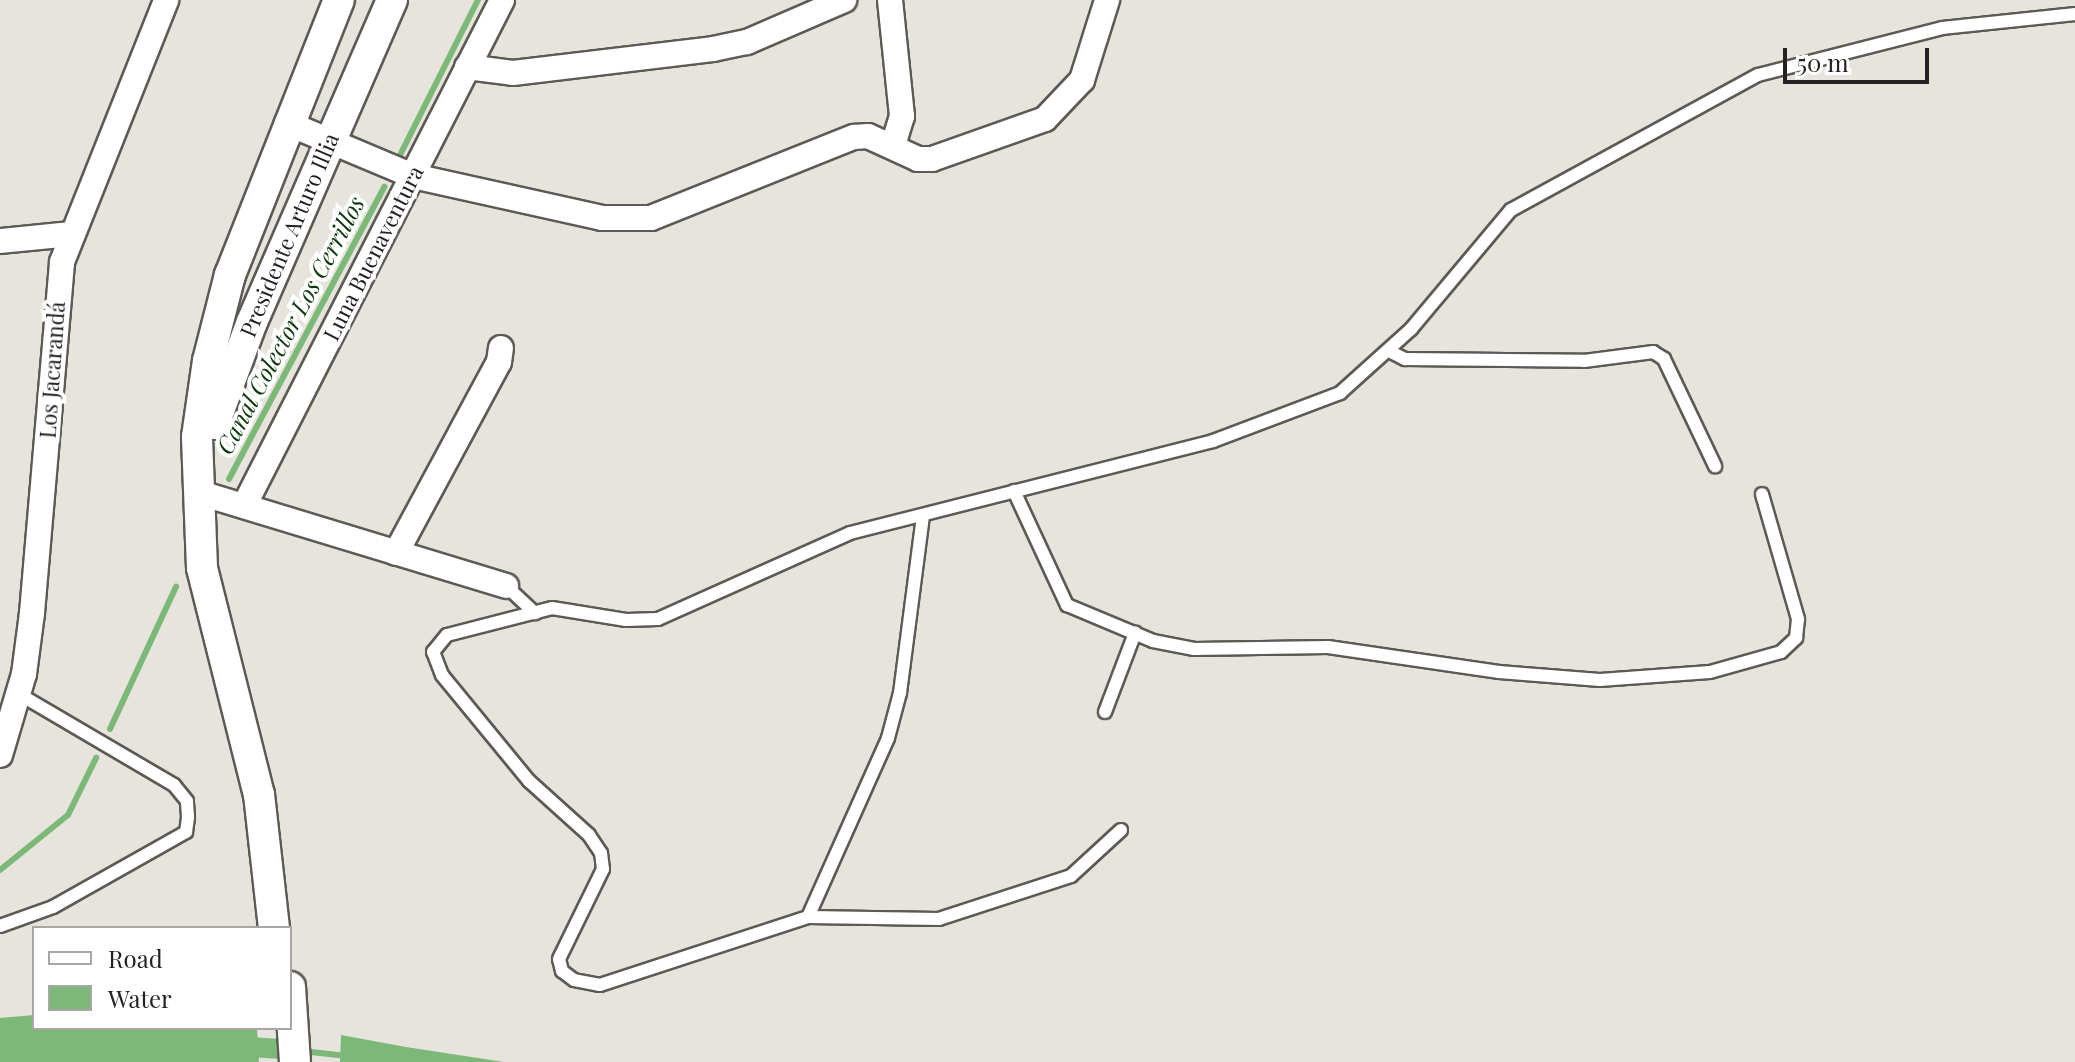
<!DOCTYPE html>
<meta charset="utf-8">
<style>
body{margin:0}
#map{position:relative;width:2075px;height:1062px;overflow:hidden;background:#e7e4dd;font-family:"Playfair Display",serif}
div>[style]{position:absolute}
.water>*{inset:0;background:#7cb979}
.stream>*{height:6px;margin:-3px;padding:0 3px;transform-origin:3px;border-radius:3px;background:#7cb979}
.canal>*{height:20px;margin:-10px;padding:0 10px;transform-origin:10px;border-radius:10px;background:#7cb979}
.roads{filter:drop-shadow(2px 0 #5d5a55) drop-shadow(-2px 0 #5d5a55) drop-shadow(0 2px #5d5a55) drop-shadow(0 -2px #5d5a55)}
.service>*{height:12px;margin:-6px;padding:0 6px;transform-origin:6px;border-radius:6px;background:#fff}
.minor>*{height:24px;margin:-12px;padding:0 12px;transform-origin:12px;border-radius:12px;background:#fff}
.tertiary>*{height:30px;margin:-15px;padding:0 15px;transform-origin:15px;border-radius:15px;background:#fff}
span{translate:-50% -50%;white-space:nowrap;text-align:center;line-height:1.15;-webkit-text-stroke:8px #fff;paint-order:stroke}
.street-label{font-size:22px;color:#242321}
.water-label{font-size:24px;color:#0e390d;font-style:italic}
.legend{position:absolute;left:32px;top:926px;width:260px;height:104px;box-sizing:border-box;background:#fff;border:2px solid #a7a7a6;margin:0;padding:10px 14px;list-style:none;font-size:24px;color:#242321}
.legend li{display:flex;align-items:center;gap:16px;height:40px}
.legend b{width:40px;border:2px solid #a7a7a6}
.scale{position:absolute;left:1783px;top:48px;width:146px;height:36px;box-sizing:border-box;border:4px solid #242321;border-top:0;padding-left:10px;font-size:24px;line-height:28px;white-space:nowrap;color:#242321;-webkit-text-stroke:6px #fff;paint-order:stroke}
</style>
<div id="map">
<div class="water">
<i style="clip-path:polygon(34px 1015px,34px 1028px,257px 1028px,259px 1062px,0 1062px,0 1018px)"></i>
<i style="clip-path:polygon(341px 1035px,406px 1047px,504px 1062px,340px 1062px)"></i>
</div>
<div class="stream">
<i style="left:399px;top:157px;width:176px;rotate:-63.3deg"></i>
<i style="left:229px;top:479px;width:331px;rotate:-62deg"></i>
<i style="left:110px;top:729px;width:157px;rotate:-65.1deg"></i>
<i style="left:0;top:870px;width:87px;rotate:-39deg"></i>
<i style="left:68px;top:815px;width:64px;rotate:-63.8deg"></i>
<i style="left:302px;top:1051px;width:45px;rotate:6.3deg"></i>
</div>
<div class="canal">
<i style="left:233px;top:1046px;width:63px;rotate:3.6deg"></i>
</div>
<div class="roads">
<div class="service">
<i style="left:1389px;top:351px;width:18px;rotate:27deg"></i>
<i style="left:1405px;top:359px;width:179px;rotate:0.6deg"></i>
<i style="left:1584px;top:361px;width:70px;rotate:-7.4deg"></i>
<i style="left:1653px;top:352px;width:13px;rotate:32deg"></i>
<i style="left:1664px;top:359px;width:119px;rotate:64.5deg"></i>
<i style="left:1014px;top:491px;width:126px;rotate:65.1deg"></i>
<i style="left:1067px;top:605px;width:93px;rotate:22.7deg"></i>
<i style="left:1153px;top:641px;width:42px;rotate:11deg"></i>
<i style="left:1194px;top:649px;width:134px;rotate:-0.9deg"></i>
<i style="left:1328px;top:647px;width:173px;rotate:8.3deg"></i>
<i style="left:1499px;top:672px;width:101px;rotate:4.5deg"></i>
<i style="left:1600px;top:680px;width:110px;rotate:-4.2deg"></i>
<i style="left:1710px;top:672px;width:74px;rotate:-15.7deg"></i>
<i style="left:1781px;top:652px;width:21px;rotate:-43deg"></i>
<i style="left:1796px;top:638px;width:19px;rotate:-84deg"></i>
<i style="left:1798px;top:619px;width:130px;rotate:-106.1deg"></i>
<i style="left:506px;top:586px;width:40px;rotate:43deg"></i>
<i style="left:1105px;top:712px;width:85px;rotate:-69.2deg"></i>
<i style="left:1121px;top:830px;width:68px;rotate:137.4deg"></i>
<i style="left:1071px;top:876px;width:139px;rotate:162deg"></i>
<i style="left:939px;top:919px;width:131px;rotate:-179.1deg"></i>
<i style="left:808px;top:917px;width:219px;rotate:161.9deg"></i>
<i style="left:600px;top:985px;width:26px;rotate:-169deg"></i>
<i style="left:574px;top:980px;width:15px;rotate:-143deg"></i>
<i style="left:562px;top:971px;width:12px;rotate:-104deg"></i>
<i style="left:559px;top:959px;width:100px;rotate:-63.9deg"></i>
<i style="left:603px;top:869px;width:16px;rotate:-97deg"></i>
<i style="left:601px;top:853px;width:22px;rotate:-124deg"></i>
<i style="left:589px;top:835px;width:81px;rotate:-138deg"></i>
<i style="left:529px;top:781px;width:137px;rotate:-129.4deg"></i>
<i style="left:442px;top:675px;width:25px;rotate:-111deg"></i>
<i style="left:433px;top:652px;width:22px;rotate:-51deg"></i>
<i style="left:447px;top:635px;width:108px;rotate:-14.4deg"></i>
<i style="left:552px;top:608px;width:75px;rotate:9.2deg"></i>
<i style="left:626px;top:620px;width:32px;rotate:-2deg"></i>
<i style="left:658px;top:619px;width:210px;rotate:-24.1deg"></i>
<i style="left:850px;top:533px;width:374px;rotate:-14.2deg"></i>
<i style="left:1213px;top:441px;width:136px;rotate:-20.7deg"></i>
<i style="left:1340px;top:393px;width:96px;rotate:-42deg"></i>
<i style="left:1411px;top:329px;width:155px;rotate:-50deg"></i>
<i style="left:1511px;top:210px;width:281px;rotate:-28.7deg"></i>
<i style="left:1758px;top:75px;width:190px;rotate:-14.3deg"></i>
<i style="left:1942px;top:28px;width:134px;rotate:-6deg"></i>
<i style="left:808px;top:917px;width:196px;rotate:-65.9deg"></i>
<i style="left:888px;top:738px;width:47px;rotate:-75.1deg"></i>
<i style="left:900px;top:693px;width:179px;rotate:-82.6deg"></i>
<i style="left:0;top:926px;width:56px;rotate:-19.7deg"></i>
<i style="left:53px;top:907px;width:153px;rotate:-29.4deg"></i>
<i style="left:186px;top:832px;width:15px;rotate:-82deg"></i>
<i style="left:188px;top:817px;width:16px;rotate:-94deg"></i>
<i style="left:187px;top:801px;width:21px;rotate:-129deg"></i>
<i style="left:174px;top:785px;width:180px;rotate:-149.6deg"></i>
</div>
<div class="minor">
<i style="left:890px;top:0;width:117px;rotate:84.1deg"></i>
<i style="left:902px;top:116px;width:30px;rotate:107deg"></i>
<i style="left:467px;top:67px;width:46px;rotate:7.4deg"></i>
<i style="left:513px;top:73px;width:201px;rotate:-6.8deg"></i>
<i style="left:713px;top:49px;width:35px;rotate:-12deg"></i>
<i style="left:747px;top:42px;width:106px;rotate:-23.4deg"></i>
<i style="left:287px;top:123px;width:137px;rotate:22.8deg"></i>
<i style="left:413px;top:176px;width:194px;rotate:12.5deg"></i>
<i style="left:602px;top:218px;width:49px"></i>
<i style="left:651px;top:218px;width:219px;rotate:-21.8deg"></i>
<i style="left:854px;top:137px;width:14px;rotate:-4deg"></i>
<i style="left:868px;top:136px;width:55px;rotate:24.7deg"></i>
<i style="left:918px;top:159px;width:14px"></i>
<i style="left:932px;top:159px;width:120px;rotate:-19.5deg"></i>
<i style="left:1045px;top:119px;width:54px;rotate:-46.5deg"></i>
<i style="left:1082px;top:80px;width:84px;rotate:-72.6deg"></i>
<i style="left:0;top:241px;width:72px;rotate:-5.6deg"></i>
<i style="left:197px;top:492px;width:323px;rotate:16.9deg"></i>
<i style="left:244px;top:506px;width:568px;rotate:-62.98deg"></i>
<i style="left:396px;top:553px;width:217px;rotate:-61.7deg"></i>
<i style="left:499px;top:362px;width:14px;rotate:-82deg"></i>
<i style="left:0;top:755px;width:84px;rotate:-73.5deg"></i>
<i style="left:24px;top:674px;width:62px;rotate:-82.5deg"></i>
<i style="left:32px;top:613px;width:352px;rotate:-85.1deg"></i>
<i style="left:62px;top:262px;width:282px;rotate:-68.3deg"></i>
</div>
<div class="tertiary">
<i style="left:214px;top:424px;width:109px;rotate:-69.6deg"></i>
<i style="left:252px;top:322px;width:351px;rotate:-66.5deg"></i>
<i style="left:274px;top:928px;width:134px;rotate:-96.4deg"></i>
<i style="left:259px;top:795px;width:234px;rotate:-104.1deg"></i>
<i style="left:202px;top:568px;width:131px;rotate:-92.2deg"></i>
<i style="left:197px;top:437px;width:77px;rotate:-81.8deg"></i>
<i style="left:208px;top:361px;width:89px;rotate:-75.7deg"></i>
<i style="left:230px;top:275px;width:296px;rotate:-68.4deg"></i>
<i style="left:290px;top:987px;width:75px;rotate:86.2deg"></i>
</div>
</div>
<div class="street-label">
<span style="left:289px;top:235px;rotate:-67deg">Presidente Arturo Illia</span>
<span style="left:373px;top:253px;rotate:-63deg">Luna Buenaventura</span>
<span style="left:52px;top:370px;rotate:-86deg">Los Jacarandá</span>
</div>
<div class="water-label">
<span style="left:290px;top:325px;rotate:-62deg">Canal Colector Los Cerrillos</span>
</div>
<ul class="legend">
<li><b style="height:10px;background:#fff"></b>Road</li>
<li><b style="height:22px;background:#7cb979"></b>Water</li>
</ul>
<div class="scale">50 m</div>
</div>
